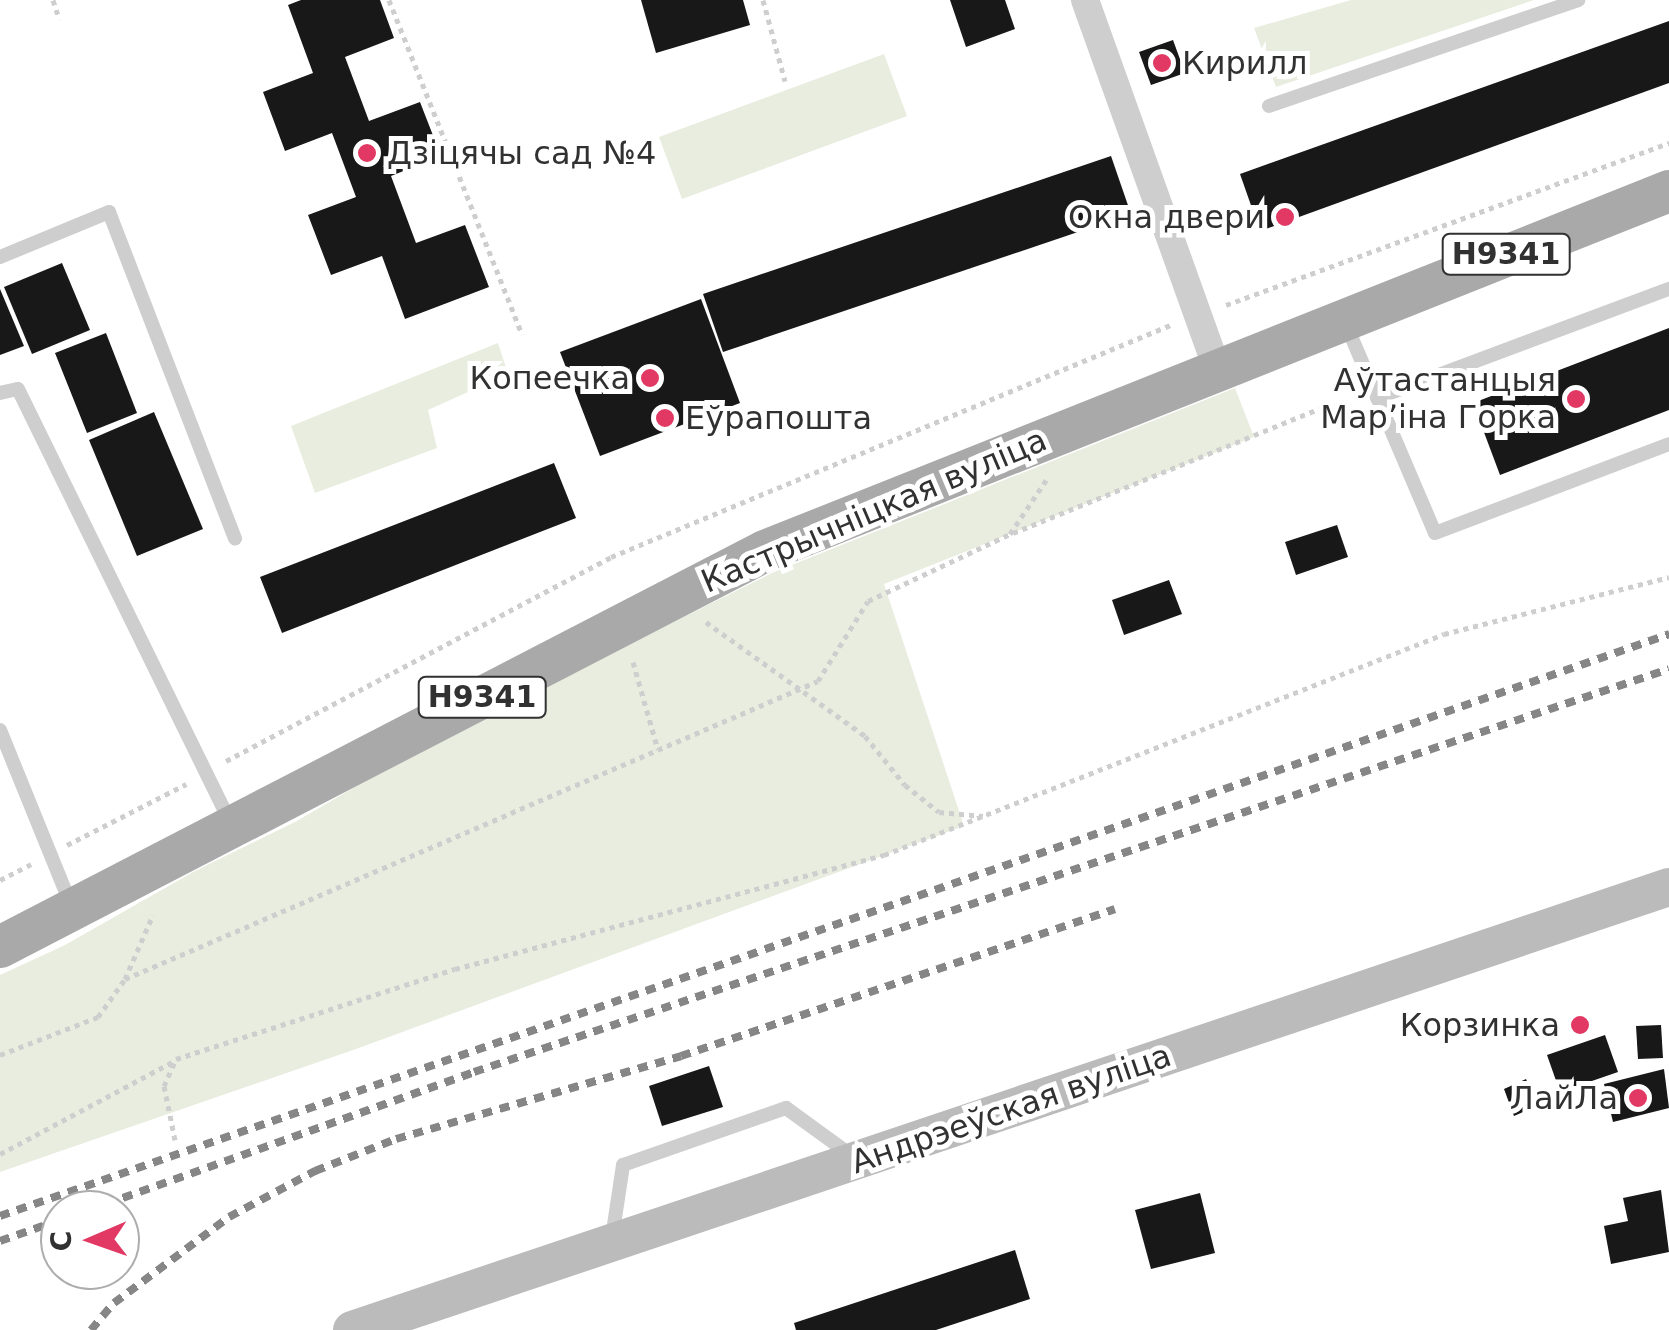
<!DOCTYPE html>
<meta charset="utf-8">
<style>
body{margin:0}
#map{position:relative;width:1669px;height:1330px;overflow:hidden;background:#fff;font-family:"DejaVu Sans",sans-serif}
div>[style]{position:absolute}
.green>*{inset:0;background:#e9eddf}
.building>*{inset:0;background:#181818}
.path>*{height:5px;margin-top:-2.5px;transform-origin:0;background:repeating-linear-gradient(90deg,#cecece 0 5px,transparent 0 10px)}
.service>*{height:14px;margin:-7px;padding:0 7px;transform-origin:7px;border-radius:7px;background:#cecece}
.minor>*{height:28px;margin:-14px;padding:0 14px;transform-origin:14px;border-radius:14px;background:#cecece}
.secondary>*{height:38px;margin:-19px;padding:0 19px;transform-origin:19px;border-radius:19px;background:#bbb}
.primary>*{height:42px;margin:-21px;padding:0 21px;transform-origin:21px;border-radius:21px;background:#a9a9a9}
.rail>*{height:8px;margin-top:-4px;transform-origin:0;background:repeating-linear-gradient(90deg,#868686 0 10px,transparent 0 18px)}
.dots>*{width:28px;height:28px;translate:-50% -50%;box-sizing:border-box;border:5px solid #fff;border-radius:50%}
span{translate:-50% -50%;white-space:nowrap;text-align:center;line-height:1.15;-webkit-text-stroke:10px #fff;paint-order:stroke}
.shield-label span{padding:2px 8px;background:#fff;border:2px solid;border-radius:8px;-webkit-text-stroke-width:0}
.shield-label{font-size:30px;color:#313131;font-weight:700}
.poi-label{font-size:32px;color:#313131}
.left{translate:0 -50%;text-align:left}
.right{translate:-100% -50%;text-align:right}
.street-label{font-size:32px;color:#313131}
.north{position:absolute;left:40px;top:1190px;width:100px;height:100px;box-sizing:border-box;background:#fff;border:2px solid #adadad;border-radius:50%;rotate:268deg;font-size:28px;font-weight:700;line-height:40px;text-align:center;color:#313131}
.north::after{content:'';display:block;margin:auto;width:35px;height:45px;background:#e13963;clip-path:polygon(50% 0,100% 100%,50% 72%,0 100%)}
</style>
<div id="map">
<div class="green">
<i style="clip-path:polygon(1351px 0,1534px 0,1276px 87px,1254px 28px)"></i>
<i style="clip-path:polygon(884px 54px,907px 116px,682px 199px,659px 137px)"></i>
<i style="clip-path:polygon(498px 343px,508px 374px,428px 410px,437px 448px,315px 493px,291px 426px)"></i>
<i style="clip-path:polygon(1235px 388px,1254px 437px,884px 584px,964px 826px,356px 1049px,0 1172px,0 975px,65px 945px,195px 871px,295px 822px,434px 741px,774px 572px)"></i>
</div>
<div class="building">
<i style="clip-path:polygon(301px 0,380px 0,394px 38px,345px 57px,369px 121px,420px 102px,441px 156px,391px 176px,416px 243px,465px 225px,489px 287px,405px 319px,382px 256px,331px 275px,308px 215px,356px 197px,332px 133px,285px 151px,263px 92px,313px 73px,288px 5px)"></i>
<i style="clip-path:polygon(641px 0,743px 0,750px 25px,656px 53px)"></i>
<i style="clip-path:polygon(950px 0,1005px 0,1015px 29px,966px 47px)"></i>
<i style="clip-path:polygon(1669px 21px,1669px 83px,1260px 231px,1240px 174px)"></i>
<i style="clip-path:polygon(1173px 40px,1185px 73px,1151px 85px,1139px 52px)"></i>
<i style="clip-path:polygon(1111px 156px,1131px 214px,723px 352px,703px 294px)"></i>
<i style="clip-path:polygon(62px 263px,90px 330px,32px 354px,4px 287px)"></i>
<i style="clip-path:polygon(0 289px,24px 346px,0 355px)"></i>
<i style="clip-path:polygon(701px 299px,740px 403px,600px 456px,560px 352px)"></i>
<i style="clip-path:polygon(1669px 328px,1669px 410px,1500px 475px,1473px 403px)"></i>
<i style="clip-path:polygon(106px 333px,137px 413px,87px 433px,55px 353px)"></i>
<i style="clip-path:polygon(154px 412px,203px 529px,137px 556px,89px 440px)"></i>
<i style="clip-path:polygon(554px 463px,576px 518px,282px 633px,260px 577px)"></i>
<i style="clip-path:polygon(1337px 525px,1348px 557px,1296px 575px,1285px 542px)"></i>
<i style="clip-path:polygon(1169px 580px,1182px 614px,1124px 635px,1112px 600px)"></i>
<i style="clip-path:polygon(1661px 1025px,1663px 1058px,1638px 1059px,1636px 1026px)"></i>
<i style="clip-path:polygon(1605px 1035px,1618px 1072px,1560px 1092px,1547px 1055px)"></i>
<i style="clip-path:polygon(709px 1066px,723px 1107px,662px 1126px,649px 1086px)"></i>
<i style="clip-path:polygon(1664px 1069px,1669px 1108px,1613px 1122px,1604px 1084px)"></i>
<i style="clip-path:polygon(1526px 1079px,1537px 1106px,1514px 1116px,1504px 1089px)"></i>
<i style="clip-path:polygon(1661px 1190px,1669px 1252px,1611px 1264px,1604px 1226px,1628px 1221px,1623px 1198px)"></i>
<i style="clip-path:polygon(1200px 1193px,1215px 1253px,1151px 1269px,1135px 1210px)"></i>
<i style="clip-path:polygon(1015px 1250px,1030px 1299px,936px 1330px,796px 1330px,794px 1323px)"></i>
</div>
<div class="path">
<i style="left:53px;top:0;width:20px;rotate:72deg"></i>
<i style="left:389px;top:0;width:360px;rotate:68.3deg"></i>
<i style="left:763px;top:0;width:84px;rotate:74.8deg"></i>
<i style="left:1226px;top:305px;width:472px;rotate:-20.1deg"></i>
<i style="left:1013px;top:533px;width:342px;rotate:-22.1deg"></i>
<i style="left:706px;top:622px;width:196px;rotate:35.6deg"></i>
<i style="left:865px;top:736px;width:63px;rotate:50.8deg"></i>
<i style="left:905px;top:785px;width:43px;rotate:38.5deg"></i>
<i style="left:939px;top:812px;width:44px;rotate:5.2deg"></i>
<i style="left:633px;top:662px;width:91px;rotate:74.1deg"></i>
<i style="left:226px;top:761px;width:436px;rotate:-27.9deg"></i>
<i style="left:611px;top:557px;width:608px;rotate:-22.52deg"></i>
<i style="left:67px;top:845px;width:134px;rotate:-27.1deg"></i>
<i style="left:0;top:880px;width:35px;rotate:-27deg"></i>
<i style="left:125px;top:979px;width:754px;rotate:-23.27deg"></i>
<i style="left:818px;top:681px;width:94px;rotate:-58deg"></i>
<i style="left:868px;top:601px;width:157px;rotate:-25.3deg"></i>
<i style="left:1010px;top:534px;width:66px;rotate:-56.1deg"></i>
<i style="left:0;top:1055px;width:105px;rotate:-21.2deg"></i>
<i style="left:98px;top:1017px;width:47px;rotate:-54.6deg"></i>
<i style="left:125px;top:979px;width:70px;rotate:-66.4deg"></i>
<i style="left:175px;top:1140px;width:55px;rotate:-101.5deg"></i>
<i style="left:164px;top:1086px;width:30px;rotate:-66deg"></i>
<i style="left:176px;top:1059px;width:293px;rotate:-17.9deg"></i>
<i style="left:455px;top:969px;width:444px;rotate:-14.9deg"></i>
<i style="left:884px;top:855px;width:602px;rotate:-21.54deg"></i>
<i style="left:1444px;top:634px;width:232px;rotate:-14.2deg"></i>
<i style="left:0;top:1154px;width:197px;rotate:-28.1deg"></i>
</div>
<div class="service">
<i style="left:1269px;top:106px;width:327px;rotate:-18.9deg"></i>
<i style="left:0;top:257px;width:118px;rotate:-22.4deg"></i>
<i style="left:109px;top:212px;width:350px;rotate:68.9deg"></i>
<i style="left:1345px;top:322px;width:229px;rotate:66.9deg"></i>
<i style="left:1435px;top:533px;width:250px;rotate:-20.8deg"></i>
<i style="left:0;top:393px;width:18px;rotate:-13deg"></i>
<i style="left:18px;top:389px;width:481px;rotate:63.9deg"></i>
<i style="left:1377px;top:398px;width:312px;rotate:-20.5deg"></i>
<i style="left:0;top:730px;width:189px;rotate:67.9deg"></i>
<i style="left:612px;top:1238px;width:74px;rotate:-81.4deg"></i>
<i style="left:623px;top:1165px;width:173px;rotate:-19.3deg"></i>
<i style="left:786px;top:1108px;width:82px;rotate:36deg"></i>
</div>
<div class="minor">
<i style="left:1085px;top:0;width:391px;rotate:70.3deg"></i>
</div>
<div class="secondary">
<i style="left:352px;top:1330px;width:1390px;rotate:-18.59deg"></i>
</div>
<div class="primary">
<i style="left:0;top:947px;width:861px;rotate:-27.37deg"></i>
<i style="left:765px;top:551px;width:973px;rotate:-21.71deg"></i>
</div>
<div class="rail">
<i style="left:89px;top:1210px;width:409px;rotate:-19.7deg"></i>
<i style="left:474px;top:1072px;width:1261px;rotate:-18.64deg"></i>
<i style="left:0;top:1216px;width:1768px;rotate:-19.22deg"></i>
<i style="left:0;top:1241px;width:64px;rotate:-19.3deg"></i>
<i style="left:91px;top:1330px;width:35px;rotate:-50deg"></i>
<i style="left:114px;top:1303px;width:144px;rotate:-36.8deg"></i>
<i style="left:229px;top:1217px;width:98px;rotate:-28.1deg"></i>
<i style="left:315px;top:1171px;width:87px;rotate:-21.6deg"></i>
<i style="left:396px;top:1139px;width:297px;rotate:-16.2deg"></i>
<i style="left:681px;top:1056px;width:458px;rotate:-18.7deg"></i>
</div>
<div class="dots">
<i style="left:1162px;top:63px;background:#e13963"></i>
<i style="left:367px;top:153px;background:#e13963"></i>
<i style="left:1285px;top:217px;background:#e13963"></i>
<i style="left:650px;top:378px;background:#e13963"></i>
<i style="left:1576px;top:399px;background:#e13963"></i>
<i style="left:665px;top:418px;background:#e13963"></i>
<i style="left:1580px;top:1025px;background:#e13963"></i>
<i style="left:1638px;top:1098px;background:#e13963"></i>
</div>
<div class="shield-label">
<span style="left:1506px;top:254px">Н9341</span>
<span style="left:482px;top:697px">Н9341</span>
</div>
<div class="poi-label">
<span class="left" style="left:1182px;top:63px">Кирилл</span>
<span class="left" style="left:387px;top:153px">Дзіцячы сад №4</span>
<span class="right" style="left:1265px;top:217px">Окна двери</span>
<span class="right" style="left:630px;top:378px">Копеечка</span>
<span class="right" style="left:1556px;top:399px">Аўтастанцыя<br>Марʼіна Горка</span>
<span class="left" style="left:685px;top:418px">Еўрапошта</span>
<span class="right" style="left:1560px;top:1025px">Корзинка</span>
<span class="right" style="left:1618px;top:1098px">ЛайЛа</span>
</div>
<div class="street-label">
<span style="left:874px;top:511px;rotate:-23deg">Кастрычніцкая вуліца</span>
<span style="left:1011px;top:1109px;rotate:-19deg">Андрэеўская вуліца</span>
</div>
<div class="north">С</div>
</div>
